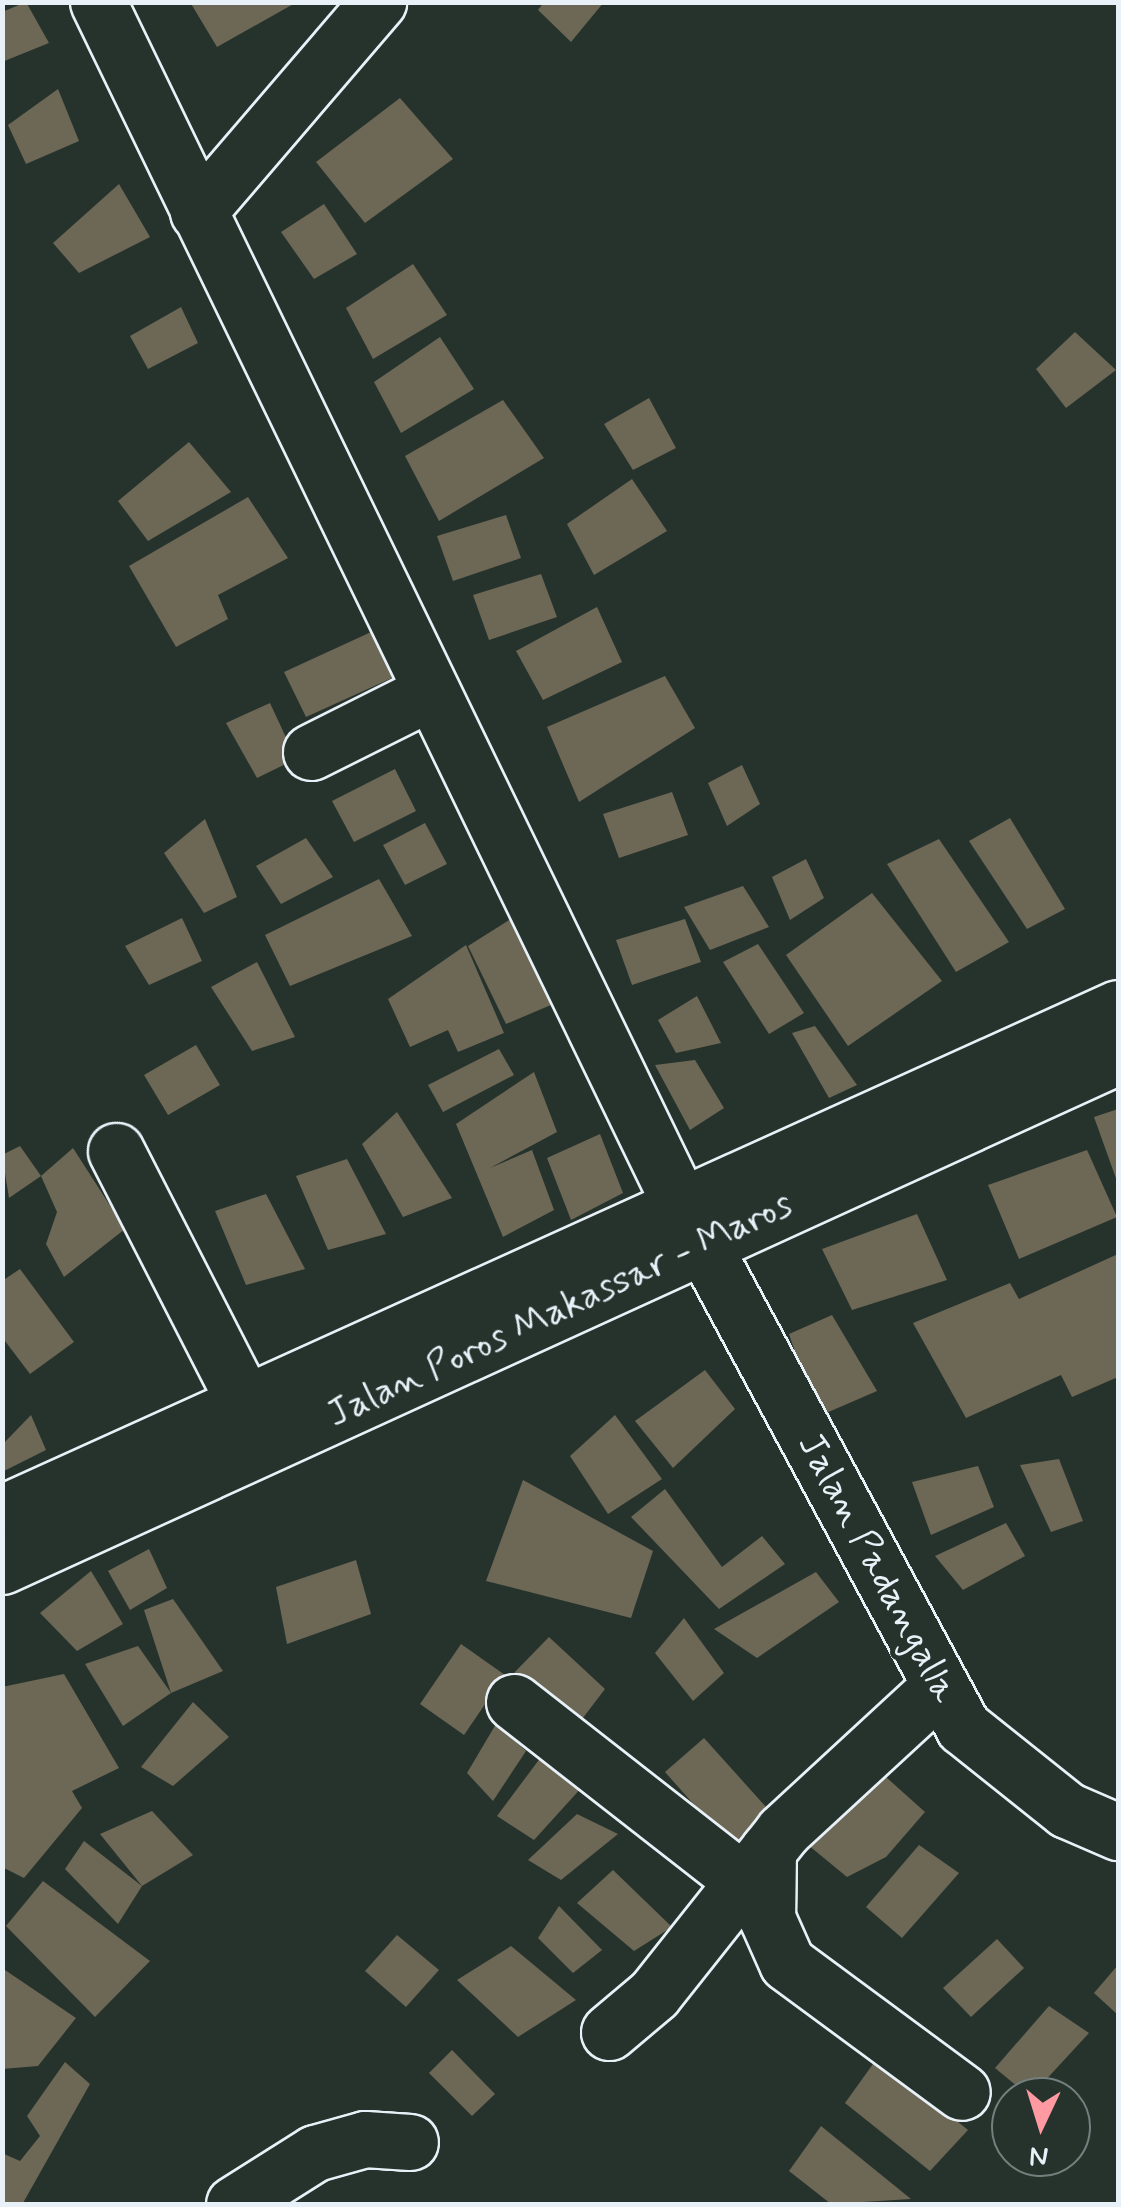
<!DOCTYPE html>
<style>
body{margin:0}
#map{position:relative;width:1121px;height:2207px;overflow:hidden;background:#26332d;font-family:Mynerve,sans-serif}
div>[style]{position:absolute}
.building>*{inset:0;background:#6d6755}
.roads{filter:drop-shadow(2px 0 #e8f1f8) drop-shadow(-2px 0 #e8f1f8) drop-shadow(0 2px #e8f1f8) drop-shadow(0 -2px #e8f1f8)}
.minor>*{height:55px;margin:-27.5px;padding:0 27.5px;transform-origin:27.5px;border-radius:27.5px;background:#26332d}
.highway>*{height:55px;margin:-27.5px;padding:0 27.5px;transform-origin:27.5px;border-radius:27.5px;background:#26332d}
span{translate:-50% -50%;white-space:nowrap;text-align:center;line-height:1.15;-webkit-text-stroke:10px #26332d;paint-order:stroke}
.street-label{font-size:38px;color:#e8f1f8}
.frame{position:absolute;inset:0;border:5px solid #e8f1f8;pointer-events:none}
.north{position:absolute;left:991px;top:2077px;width:100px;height:100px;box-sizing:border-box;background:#26332d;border:2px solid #747f7e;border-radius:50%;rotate:184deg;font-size:28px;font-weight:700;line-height:40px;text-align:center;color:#e8f1f8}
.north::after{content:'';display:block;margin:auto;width:35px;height:45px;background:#ff9aa2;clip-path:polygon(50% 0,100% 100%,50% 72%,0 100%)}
</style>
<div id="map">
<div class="building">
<i style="clip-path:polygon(26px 2px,49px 43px,2px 62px,2px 12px)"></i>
<i style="clip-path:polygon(190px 2px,297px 2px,217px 47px)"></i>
<i style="clip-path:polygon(544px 2px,604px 2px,571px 42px,538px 10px)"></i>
<i style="clip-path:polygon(58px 89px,79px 141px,26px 164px,8px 125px)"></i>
<i style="clip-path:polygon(400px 98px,453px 159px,365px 223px,316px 162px)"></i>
<i style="clip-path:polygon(119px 184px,150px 237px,79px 273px,53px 243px)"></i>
<i style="clip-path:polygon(324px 204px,357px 254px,314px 279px,281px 232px)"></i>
<i style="clip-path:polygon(413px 264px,447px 315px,373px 359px,346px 308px)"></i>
<i style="clip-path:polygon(181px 307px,198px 343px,148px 369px,130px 336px)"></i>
<i style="clip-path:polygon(1075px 332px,1116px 370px,1066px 408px,1036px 369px)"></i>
<i style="clip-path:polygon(440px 337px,474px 389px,401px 433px,374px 382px)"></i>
<i style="clip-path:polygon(649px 398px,676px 448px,633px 470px,604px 424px)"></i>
<i style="clip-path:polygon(503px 400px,544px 458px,439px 521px,405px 456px)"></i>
<i style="clip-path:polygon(189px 442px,231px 492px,148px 541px,118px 501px)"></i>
<i style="clip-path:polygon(632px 479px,667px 531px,594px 575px,567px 524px)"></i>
<i style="clip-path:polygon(248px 497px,288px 558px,218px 595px,228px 619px,176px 647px,129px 566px)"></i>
<i style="clip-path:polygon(506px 515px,521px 558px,453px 581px,437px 536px)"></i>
<i style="clip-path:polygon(541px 574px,557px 617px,489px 640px,473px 595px)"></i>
<i style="clip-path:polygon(597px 607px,622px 662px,543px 700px,516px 651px)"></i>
<i style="clip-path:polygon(382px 627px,403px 673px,306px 717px,284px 672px)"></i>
<i style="clip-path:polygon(665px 676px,695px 728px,579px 802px,547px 727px)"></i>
<i style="clip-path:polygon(270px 703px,296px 759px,257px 778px,226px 723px)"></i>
<i style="clip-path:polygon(742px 765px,760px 804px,727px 826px,708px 783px)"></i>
<i style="clip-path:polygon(395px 769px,416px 811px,354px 842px,332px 801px)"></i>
<i style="clip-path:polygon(672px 792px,688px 835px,619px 858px,603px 814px)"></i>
<i style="clip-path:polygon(1010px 818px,1065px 909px,1027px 929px,969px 841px)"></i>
<i style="clip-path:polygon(205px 819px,237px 897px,204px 913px,164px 853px)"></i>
<i style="clip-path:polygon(425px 823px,447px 864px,405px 885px,383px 845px)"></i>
<i style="clip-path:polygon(306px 838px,333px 877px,281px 904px,256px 866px)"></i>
<i style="clip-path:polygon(939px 839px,1009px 942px,956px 972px,887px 864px)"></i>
<i style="clip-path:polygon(806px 859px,824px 898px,790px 920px,772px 877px)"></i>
<i style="clip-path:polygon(379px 879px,412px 936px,290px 986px,265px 935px)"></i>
<i style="clip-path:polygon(743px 886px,769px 927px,710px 950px,684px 907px)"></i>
<i style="clip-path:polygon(872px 893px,942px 981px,848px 1046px,786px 955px)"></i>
<i style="clip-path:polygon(514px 917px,551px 1005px,506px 1024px,468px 946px)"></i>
<i style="clip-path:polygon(182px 918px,202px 961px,149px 985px,125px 946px)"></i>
<i style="clip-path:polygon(685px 919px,701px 962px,632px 985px,616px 940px)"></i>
<i style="clip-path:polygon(758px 944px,804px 1013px,769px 1034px,723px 962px)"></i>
<i style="clip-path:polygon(466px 945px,504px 1033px,458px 1052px,448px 1030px,410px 1047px,388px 999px)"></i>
<i style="clip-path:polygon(257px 962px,295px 1037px,252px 1051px,211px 987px)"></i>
<i style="clip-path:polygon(697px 996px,721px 1043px,676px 1053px,658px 1020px)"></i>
<i style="clip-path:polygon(815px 1026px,857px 1085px,829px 1098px,792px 1033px)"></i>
<i style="clip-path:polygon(196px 1045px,220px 1085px,168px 1115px,144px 1075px)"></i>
<i style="clip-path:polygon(499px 1049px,514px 1075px,443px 1112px,428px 1085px)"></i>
<i style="clip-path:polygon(695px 1060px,724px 1108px,690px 1130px,655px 1065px)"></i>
<i style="clip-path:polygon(534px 1072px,557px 1132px,490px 1168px,532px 1150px,554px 1210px,503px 1237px,456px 1124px)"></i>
<i style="clip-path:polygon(1118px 1109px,1118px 1184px,1094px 1117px)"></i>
<i style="clip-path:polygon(397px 1112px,452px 1198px,403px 1217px,362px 1144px)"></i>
<i style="clip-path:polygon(600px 1134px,623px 1193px,571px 1220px,547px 1158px)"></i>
<i style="clip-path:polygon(20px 1146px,41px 1176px,9px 1198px,2px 1155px)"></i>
<i style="clip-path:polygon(73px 1148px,125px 1229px,64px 1277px,46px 1244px,57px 1212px,41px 1176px)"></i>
<i style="clip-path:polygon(1087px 1150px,1117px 1217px,1019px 1259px,988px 1185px)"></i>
<i style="clip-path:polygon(347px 1159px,386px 1234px,328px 1250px,296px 1176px)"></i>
<i style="clip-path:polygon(266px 1194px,305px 1269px,246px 1285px,215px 1211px)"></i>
<i style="clip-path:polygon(917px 1214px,947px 1280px,852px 1310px,822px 1249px)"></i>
<i style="clip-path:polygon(1118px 1254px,1118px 1377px,1072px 1397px,1061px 1375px,966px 1418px,913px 1323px,1010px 1283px,1019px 1299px)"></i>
<i style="clip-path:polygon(20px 1269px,74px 1342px,30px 1374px,2px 1337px,2px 1281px)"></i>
<i style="clip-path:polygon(832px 1315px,877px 1391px,817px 1417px,789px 1334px)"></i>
<i style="clip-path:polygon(705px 1370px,735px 1409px,673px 1468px,635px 1421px)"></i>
<i style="clip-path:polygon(31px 1415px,46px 1450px,2px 1472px,2px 1445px)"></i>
<i style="clip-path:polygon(615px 1415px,662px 1479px,608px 1514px,570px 1456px)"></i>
<i style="clip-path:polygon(1059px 1459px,1083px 1521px,1051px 1532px,1020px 1465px)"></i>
<i style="clip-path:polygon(978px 1466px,994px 1507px,931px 1535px,912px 1482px)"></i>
<i style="clip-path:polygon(523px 1480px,653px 1551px,631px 1618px,486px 1581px)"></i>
<i style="clip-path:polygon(665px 1489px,722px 1567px,762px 1536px,785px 1564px,719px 1609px,631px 1517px)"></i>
<i style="clip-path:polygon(1006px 1523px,1025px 1556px,963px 1590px,935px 1556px)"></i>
<i style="clip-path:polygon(149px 1549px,167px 1588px,130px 1610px,108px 1571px)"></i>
<i style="clip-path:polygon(356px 1560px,371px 1614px,287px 1644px,276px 1587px)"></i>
<i style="clip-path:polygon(91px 1571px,123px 1624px,77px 1651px,40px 1613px)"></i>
<i style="clip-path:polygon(816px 1572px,839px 1602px,757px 1658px,714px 1629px)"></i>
<i style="clip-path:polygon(173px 1599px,223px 1671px,171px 1693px,144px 1610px)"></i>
<i style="clip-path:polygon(684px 1618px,724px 1673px,693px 1701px,655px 1653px)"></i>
<i style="clip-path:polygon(549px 1637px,605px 1689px,573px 1731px,510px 1677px)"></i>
<i style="clip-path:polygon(461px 1644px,505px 1675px,464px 1735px,420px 1704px)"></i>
<i style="clip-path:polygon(138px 1646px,171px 1693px,123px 1726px,85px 1664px)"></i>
<i style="clip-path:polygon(64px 1674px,119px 1768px,72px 1791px,82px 1808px,24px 1878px,2px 1867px,2px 1687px)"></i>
<i style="clip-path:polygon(193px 1702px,229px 1737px,173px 1786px,141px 1767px)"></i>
<i style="clip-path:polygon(496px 1724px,526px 1751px,493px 1801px,467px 1773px)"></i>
<i style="clip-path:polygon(704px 1738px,784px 1827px,736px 1852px,665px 1772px)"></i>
<i style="clip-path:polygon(541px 1757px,583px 1786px,534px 1840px,497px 1816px)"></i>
<i style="clip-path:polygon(886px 1777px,925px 1812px,886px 1857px,847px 1877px,802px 1840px)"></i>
<i style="clip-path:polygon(152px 1811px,193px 1855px,142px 1886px,100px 1834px)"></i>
<i style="clip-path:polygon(577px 1814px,618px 1834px,561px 1880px,528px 1860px)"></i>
<i style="clip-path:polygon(84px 1841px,142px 1886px,118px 1924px,65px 1869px)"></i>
<i style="clip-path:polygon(919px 1845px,959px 1873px,902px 1938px,866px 1907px)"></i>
<i style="clip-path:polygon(613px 1870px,672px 1927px,634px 1951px,577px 1903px)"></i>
<i style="clip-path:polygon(43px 1881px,150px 1961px,95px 2017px,6px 1926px)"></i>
<i style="clip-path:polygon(559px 1906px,602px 1950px,573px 1973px,538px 1938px)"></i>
<i style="clip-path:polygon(397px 1935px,439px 1970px,406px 2007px,365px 1971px)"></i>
<i style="clip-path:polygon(997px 1939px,1024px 1968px,971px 2017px,943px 1988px)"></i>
<i style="clip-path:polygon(511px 1946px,576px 2000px,518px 2037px,457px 1980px)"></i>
<i style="clip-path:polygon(1118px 1965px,1118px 2015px,1094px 1993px)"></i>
<i style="clip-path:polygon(2px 1968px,76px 2018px,38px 2066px,2px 2069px)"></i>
<i style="clip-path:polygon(1049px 2006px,1089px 2033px,1030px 2097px,995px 2068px)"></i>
<i style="clip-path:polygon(452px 2050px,495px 2094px,472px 2116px,429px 2073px)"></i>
<i style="clip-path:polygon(878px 2057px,968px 2130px,930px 2171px,845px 2103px)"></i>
<i style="clip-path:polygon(65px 2062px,90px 2084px,23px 2203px,2px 2204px,2px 2153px,20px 2161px,40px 2136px,27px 2116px)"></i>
<i style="clip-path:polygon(821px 2126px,911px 2199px,831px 2204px,789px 2171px)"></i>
</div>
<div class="roads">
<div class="minor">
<i style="left:98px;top:2px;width:1338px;rotate:64.16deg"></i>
<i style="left:198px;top:212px;width:277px;rotate:-49.4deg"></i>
<i style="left:311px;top:752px;width:132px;rotate:-26.6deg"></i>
<i style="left:116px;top:1151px;width:288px;rotate:62.9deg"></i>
<i style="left:702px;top:1243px;width:550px;rotate:61.66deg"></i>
<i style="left:963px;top:1727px;width:133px;rotate:38.6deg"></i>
<i style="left:1067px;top:1810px;width:56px;rotate:23.3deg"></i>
<i style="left:514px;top:1702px;width:286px;rotate:38deg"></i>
<i style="left:768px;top:1850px;width:68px;rotate:90.8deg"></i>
<i style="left:767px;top:1918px;width:49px;rotate:66deg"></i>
<i style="left:787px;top:1963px;width:217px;rotate:36.4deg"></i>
<i style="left:609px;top:2032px;width:59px;rotate:-40.2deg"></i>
<i style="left:654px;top:1994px;width:208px;rotate:-51.6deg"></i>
<i style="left:783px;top:1831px;width:214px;rotate:-42.7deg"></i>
<i style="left:234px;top:2204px;width:96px;rotate:-32.2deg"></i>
<i style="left:315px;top:2153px;width:52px;rotate:-15.6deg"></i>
<i style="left:365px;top:2139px;width:45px;rotate:3.8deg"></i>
</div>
<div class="highway">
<i style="left:2px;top:1513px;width:1225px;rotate:-24.35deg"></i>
<i style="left:2px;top:1566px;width:1227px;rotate:-24.56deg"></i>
</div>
</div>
<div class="street-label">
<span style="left:560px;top:1310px;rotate:-25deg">Jalan Poros Makassar - Maros</span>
<span style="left:877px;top:1568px;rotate:62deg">Jalan Padangalla</span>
</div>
<div class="frame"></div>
<div class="north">N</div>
</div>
